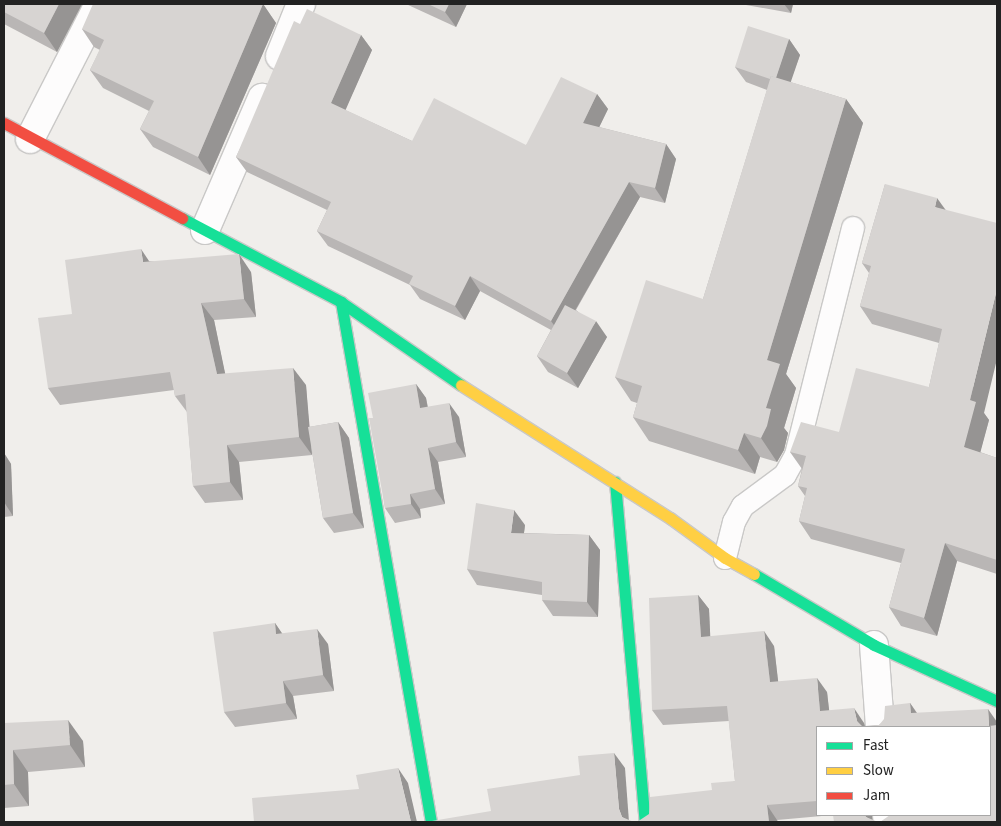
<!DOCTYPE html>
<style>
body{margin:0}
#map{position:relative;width:1001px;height:826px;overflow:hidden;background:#f0eeeb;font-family:"Source Sans 3",sans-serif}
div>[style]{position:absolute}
.roads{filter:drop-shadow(1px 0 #c9c8c7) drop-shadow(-1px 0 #c9c8c7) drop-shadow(0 1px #c9c8c7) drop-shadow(0 -1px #c9c8c7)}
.lane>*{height:22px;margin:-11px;padding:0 11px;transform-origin:11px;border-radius:11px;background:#fdfcfc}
.street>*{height:28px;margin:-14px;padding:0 14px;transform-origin:14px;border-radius:14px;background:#fdfcfc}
.fast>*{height:11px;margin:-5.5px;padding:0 5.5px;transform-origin:5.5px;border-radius:5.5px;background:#16e098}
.slow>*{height:11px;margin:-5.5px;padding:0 5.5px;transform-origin:5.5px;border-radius:5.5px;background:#ffcf43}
.jam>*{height:11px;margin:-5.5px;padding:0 5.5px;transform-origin:5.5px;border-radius:5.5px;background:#f24e42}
.wall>*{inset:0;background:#b9b6b5}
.shaded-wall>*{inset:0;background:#969493}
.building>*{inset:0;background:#d7d4d2}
span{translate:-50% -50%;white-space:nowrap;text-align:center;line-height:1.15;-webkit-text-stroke:4px #fff;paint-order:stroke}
.frame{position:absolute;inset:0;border:5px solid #222;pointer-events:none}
.legend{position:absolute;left:816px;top:726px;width:175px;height:90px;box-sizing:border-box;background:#fff;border:1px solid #a7a7a7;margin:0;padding:6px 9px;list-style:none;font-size:15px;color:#222}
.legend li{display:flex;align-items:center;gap:10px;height:25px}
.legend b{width:25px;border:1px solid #a7a7a7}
</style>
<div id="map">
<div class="roads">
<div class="lane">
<i style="left:725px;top:558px;width:37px;rotate:-76deg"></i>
<i style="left:734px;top:522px;width:18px;rotate:-61deg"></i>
<i style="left:743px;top:506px;width:52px;rotate:-36.4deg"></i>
<i style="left:785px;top:475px;width:23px;rotate:-61deg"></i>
<i style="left:796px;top:455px;width:234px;rotate:-75.9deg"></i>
</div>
<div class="street">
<i style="left:280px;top:56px;width:56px;rotate:-68deg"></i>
<i style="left:30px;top:139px;width:152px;rotate:-62.9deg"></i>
<i style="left:205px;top:230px;width:144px;rotate:-66.6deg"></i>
<i style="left:874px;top:645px;width:82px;rotate:85.8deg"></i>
<i style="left:887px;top:815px;width:7px;rotate:82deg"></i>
</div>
<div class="fast">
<i style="left:182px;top:218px;width:180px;rotate:27.8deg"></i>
<i style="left:341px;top:302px;width:146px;rotate:34.7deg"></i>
<i style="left:341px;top:302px;width:528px;rotate:80.18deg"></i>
<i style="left:615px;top:482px;width:341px;rotate:85deg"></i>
<i style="left:754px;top:574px;width:139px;rotate:30.6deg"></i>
<i style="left:874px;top:645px;width:135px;rotate:24.5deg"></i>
</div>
<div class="slow">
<i style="left:461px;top:385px;width:248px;rotate:32.5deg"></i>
<i style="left:670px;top:518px;width:68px;rotate:36deg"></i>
<i style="left:725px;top:558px;width:33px;rotate:29deg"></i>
</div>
<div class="jam">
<i style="left:4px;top:123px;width:202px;rotate:28.1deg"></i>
</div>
</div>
<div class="wall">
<i style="clip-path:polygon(4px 4px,82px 4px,57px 52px,4px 24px)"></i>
<i style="clip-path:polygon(263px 4px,276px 23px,210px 175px,153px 147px,140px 129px,149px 111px,103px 88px,90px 70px,100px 50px,94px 47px,82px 29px)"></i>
<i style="clip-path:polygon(406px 4px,467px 4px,456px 27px)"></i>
<i style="clip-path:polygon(746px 4px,793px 4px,791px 13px,746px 5px)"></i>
<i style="clip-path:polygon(300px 24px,361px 35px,372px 50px,345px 110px,412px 141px,526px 145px,597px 94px,608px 109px,599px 127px,666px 144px,676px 159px,665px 203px,640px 197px,576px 310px,607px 337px,578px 388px,548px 372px,537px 356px,551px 330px,480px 291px,465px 320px,420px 299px,410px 285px,328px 246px,317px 231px,327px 210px,247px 172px,236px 157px)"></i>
<i style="clip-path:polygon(789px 39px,800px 55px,790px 82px,846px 99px,863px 123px,786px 374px,796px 388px,784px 428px,788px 433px,784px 450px,777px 462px,760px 457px,755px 474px,649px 441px,633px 417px,637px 403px,631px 401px,615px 377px,703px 299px,767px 90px,746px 82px,735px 67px)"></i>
<i style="clip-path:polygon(885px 184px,984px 413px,989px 420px,980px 452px,997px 458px,997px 574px,957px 561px,937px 636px,901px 626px,889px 607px,901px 563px,811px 539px,799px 521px,805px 496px,798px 486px,802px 469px,790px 452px,839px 432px,929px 387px,939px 343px,872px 324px,860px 306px,869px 273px,862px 263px)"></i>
<i style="clip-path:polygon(149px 261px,251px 272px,256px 317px,214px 320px,225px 374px,306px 385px,309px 427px,338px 422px,349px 438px,364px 528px,334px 533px,323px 518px,311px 445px,312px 455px,239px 462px,243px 500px,205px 503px,193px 486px,187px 412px,175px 396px,174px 390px,60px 405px,48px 388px,72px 314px)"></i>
<i style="clip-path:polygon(416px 384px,426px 398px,428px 407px,459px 417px,466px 457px,438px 462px,445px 504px,420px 509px,421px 518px,395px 523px,385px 508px,373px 418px)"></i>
<i style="clip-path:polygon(4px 453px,11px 464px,13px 516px,4px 517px)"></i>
<i style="clip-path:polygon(525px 525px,524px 533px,589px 535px,600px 550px,598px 617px,553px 616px,542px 600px,542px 595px,477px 585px,467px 569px)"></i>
<i style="clip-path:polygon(698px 595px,709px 609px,710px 636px,774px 646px,778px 682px,827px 692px,829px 711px,864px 723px,865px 726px,879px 725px,910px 703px,990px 815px,817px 727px,817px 815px,872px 815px,872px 817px,833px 815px,777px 820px,778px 822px,637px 822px,735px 781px,729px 721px,663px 725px,652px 710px)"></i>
<i style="clip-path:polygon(275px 623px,282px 634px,328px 644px,334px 691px,293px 696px,297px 719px,235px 727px,224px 712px)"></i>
<i style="clip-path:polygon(4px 723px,83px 741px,85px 767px,28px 772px,29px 806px,4px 808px)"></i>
</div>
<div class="shaded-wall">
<i style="clip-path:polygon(59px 4px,82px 4px,57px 52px,44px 33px)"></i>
<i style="clip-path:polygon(263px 4px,276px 23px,210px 175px,198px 157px)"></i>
<i style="clip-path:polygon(449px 4px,467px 4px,456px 27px,445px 12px)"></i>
<i style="clip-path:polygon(784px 4px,793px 4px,791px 13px)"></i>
<i style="clip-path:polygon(361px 35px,372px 50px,342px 118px,331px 103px)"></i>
<i style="clip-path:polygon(789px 39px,800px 55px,786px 96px,775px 80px)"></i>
<i style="clip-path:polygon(597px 94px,608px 109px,594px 138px,583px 123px)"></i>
<i style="clip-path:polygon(846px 99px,863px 123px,786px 374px,796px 388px,784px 428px,788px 433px,784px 450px,777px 462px,761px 438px,766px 408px,767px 360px)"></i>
<i style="clip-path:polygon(666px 144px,676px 159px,665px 203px,655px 188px)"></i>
<i style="clip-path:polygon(629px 182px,640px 197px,561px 335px,551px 321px)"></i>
<i style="clip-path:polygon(937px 198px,950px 216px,935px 207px)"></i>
<i style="clip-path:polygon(141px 249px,153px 267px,143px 262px)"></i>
<i style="clip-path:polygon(239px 254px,251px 272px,256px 317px,244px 299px)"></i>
<i style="clip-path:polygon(470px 276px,480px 291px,465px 320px,455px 306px)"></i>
<i style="clip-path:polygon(997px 289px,997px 359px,984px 413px,989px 420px,977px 465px,964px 447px,970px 400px)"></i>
<i style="clip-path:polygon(201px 303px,214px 320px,229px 392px,217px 374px)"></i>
<i style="clip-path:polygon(596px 321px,607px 337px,578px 388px,567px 373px)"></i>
<i style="clip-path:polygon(293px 368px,306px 385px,312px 455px,299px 437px)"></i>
<i style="clip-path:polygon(416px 384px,426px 398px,430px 422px,420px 408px)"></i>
<i style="clip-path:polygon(449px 403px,459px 417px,466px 457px,456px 442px)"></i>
<i style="clip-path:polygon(338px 422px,349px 438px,364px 528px,353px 513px)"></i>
<i style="clip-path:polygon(744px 433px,760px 457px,755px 474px,738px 450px)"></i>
<i style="clip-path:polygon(227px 445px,239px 462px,243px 500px,230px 482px)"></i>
<i style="clip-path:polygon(428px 448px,438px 462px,445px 504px,435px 489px)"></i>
<i style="clip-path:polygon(4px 453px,11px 464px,13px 516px,4px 502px)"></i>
<i style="clip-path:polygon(410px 494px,420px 509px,421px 518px,411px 504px)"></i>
<i style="clip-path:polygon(514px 510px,525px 525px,522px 548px,511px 533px)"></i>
<i style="clip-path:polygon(589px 535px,600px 550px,598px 617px,587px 602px)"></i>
<i style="clip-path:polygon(945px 543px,957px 561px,937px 636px,924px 618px)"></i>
<i style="clip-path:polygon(698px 595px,709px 609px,711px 652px,701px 637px)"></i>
<i style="clip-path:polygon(275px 623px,286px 639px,276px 634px)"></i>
<i style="clip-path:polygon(317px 629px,328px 644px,334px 691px,323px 675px)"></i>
<i style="clip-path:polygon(764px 631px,774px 646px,780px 697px,770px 682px)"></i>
<i style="clip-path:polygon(817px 678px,827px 692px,831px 726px,820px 711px)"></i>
<i style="clip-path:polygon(283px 681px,293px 696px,297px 719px,286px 703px)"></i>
<i style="clip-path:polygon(910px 703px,920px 718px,911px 713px)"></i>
<i style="clip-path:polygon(854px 708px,864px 723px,865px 727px,861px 727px,857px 721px)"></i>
<i style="clip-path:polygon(988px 709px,997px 722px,997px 738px,989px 726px)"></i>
<i style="clip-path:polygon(68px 720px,83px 741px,85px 767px,70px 745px)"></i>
<i style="clip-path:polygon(13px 750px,28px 772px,29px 806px,14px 784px)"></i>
<i style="clip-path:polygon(614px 753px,625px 768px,629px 822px,622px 817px,619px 809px)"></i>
<i style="clip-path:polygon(398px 768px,408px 783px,417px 822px,411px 822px)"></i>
<i style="clip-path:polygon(767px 805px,777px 820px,778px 822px,769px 822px)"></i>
<i style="clip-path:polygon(865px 815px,872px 815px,872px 817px,873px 822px,866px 817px)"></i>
</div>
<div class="building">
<i style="clip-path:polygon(4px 4px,59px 4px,44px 33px,4px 12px)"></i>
<i style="clip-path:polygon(93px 4px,263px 4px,198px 157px,140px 129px,154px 101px,90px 70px,104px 40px,82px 29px)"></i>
<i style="clip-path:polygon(428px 4px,449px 4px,445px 12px)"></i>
<i style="clip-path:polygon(307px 9px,361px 35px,331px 103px,412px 141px,434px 98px,526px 145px,561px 77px,597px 94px,583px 123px,666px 144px,655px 188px,629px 182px,551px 321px,470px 276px,455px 306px,409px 284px,413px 276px,317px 231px,331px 202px,236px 157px,294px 21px,300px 24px)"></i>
<i style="clip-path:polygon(748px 26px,789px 39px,776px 78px,771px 76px,770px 79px,735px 67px)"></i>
<i style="clip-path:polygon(771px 76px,846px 99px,767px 360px,780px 364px,766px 408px,771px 409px,767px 426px,761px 438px,744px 433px,738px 450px,633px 417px,642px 386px,615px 377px,646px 280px,703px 299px)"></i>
<i style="clip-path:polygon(885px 184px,937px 198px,935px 207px,997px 223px,997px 289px,970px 400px,976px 402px,964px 447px,997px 458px,997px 560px,945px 543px,924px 618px,889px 607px,905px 549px,799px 521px,807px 488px,798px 486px,806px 456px,790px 452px,801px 422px,839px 432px,856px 368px,929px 387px,942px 329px,860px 306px,871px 266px,862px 263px)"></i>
<i style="clip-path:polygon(141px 249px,143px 262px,239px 254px,244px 299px,201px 303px,217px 374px,293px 368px,299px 437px,227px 445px,230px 482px,193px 486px,185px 394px,175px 396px,170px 372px,48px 388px,38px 318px,72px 314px,65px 260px)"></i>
<i style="clip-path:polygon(565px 305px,596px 321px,567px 373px,537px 356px)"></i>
<i style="clip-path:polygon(416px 384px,420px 408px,449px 403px,456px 442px,428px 448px,435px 489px,410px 494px,411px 504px,385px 508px,369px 418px,373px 418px,368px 393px)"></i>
<i style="clip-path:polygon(338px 422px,353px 513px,323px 518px,308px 427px)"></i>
<i style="clip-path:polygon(476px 503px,514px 510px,511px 533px,589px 535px,587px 602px,542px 600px,542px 582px,467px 569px)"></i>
<i style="clip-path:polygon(698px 595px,701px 637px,764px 631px,770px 682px,817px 678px,820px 711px,854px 708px,857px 721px,863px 727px,879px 725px,884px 719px,885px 706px,910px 703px,911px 713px,988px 709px,989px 726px,997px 725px,997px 822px,880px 822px,890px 815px,990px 815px,990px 727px,817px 727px,817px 801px,767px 805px,769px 822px,637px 822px,649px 814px,650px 797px,712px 790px,711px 783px,735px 781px,727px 706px,652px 710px,649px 598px)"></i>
<i style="clip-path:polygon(275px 623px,276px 634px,317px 629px,323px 675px,283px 681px,286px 703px,224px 712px,213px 632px)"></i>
<i style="clip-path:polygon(68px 720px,70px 745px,13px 750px,14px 784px,4px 785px,4px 723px)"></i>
<i style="clip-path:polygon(614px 753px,619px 809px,622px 817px,634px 822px,426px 822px,491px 811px,487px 789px,580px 775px,578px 756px)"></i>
<i style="clip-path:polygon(398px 768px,411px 822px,254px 822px,252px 798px,359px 789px,356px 775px)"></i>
<i style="clip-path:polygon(833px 815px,865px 815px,866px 817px,878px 822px,834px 822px)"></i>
</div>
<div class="frame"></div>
<ul class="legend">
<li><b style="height:6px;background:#16e098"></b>Fast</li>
<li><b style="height:6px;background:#ffcf43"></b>Slow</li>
<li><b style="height:6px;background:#f24e42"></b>Jam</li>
</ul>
</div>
